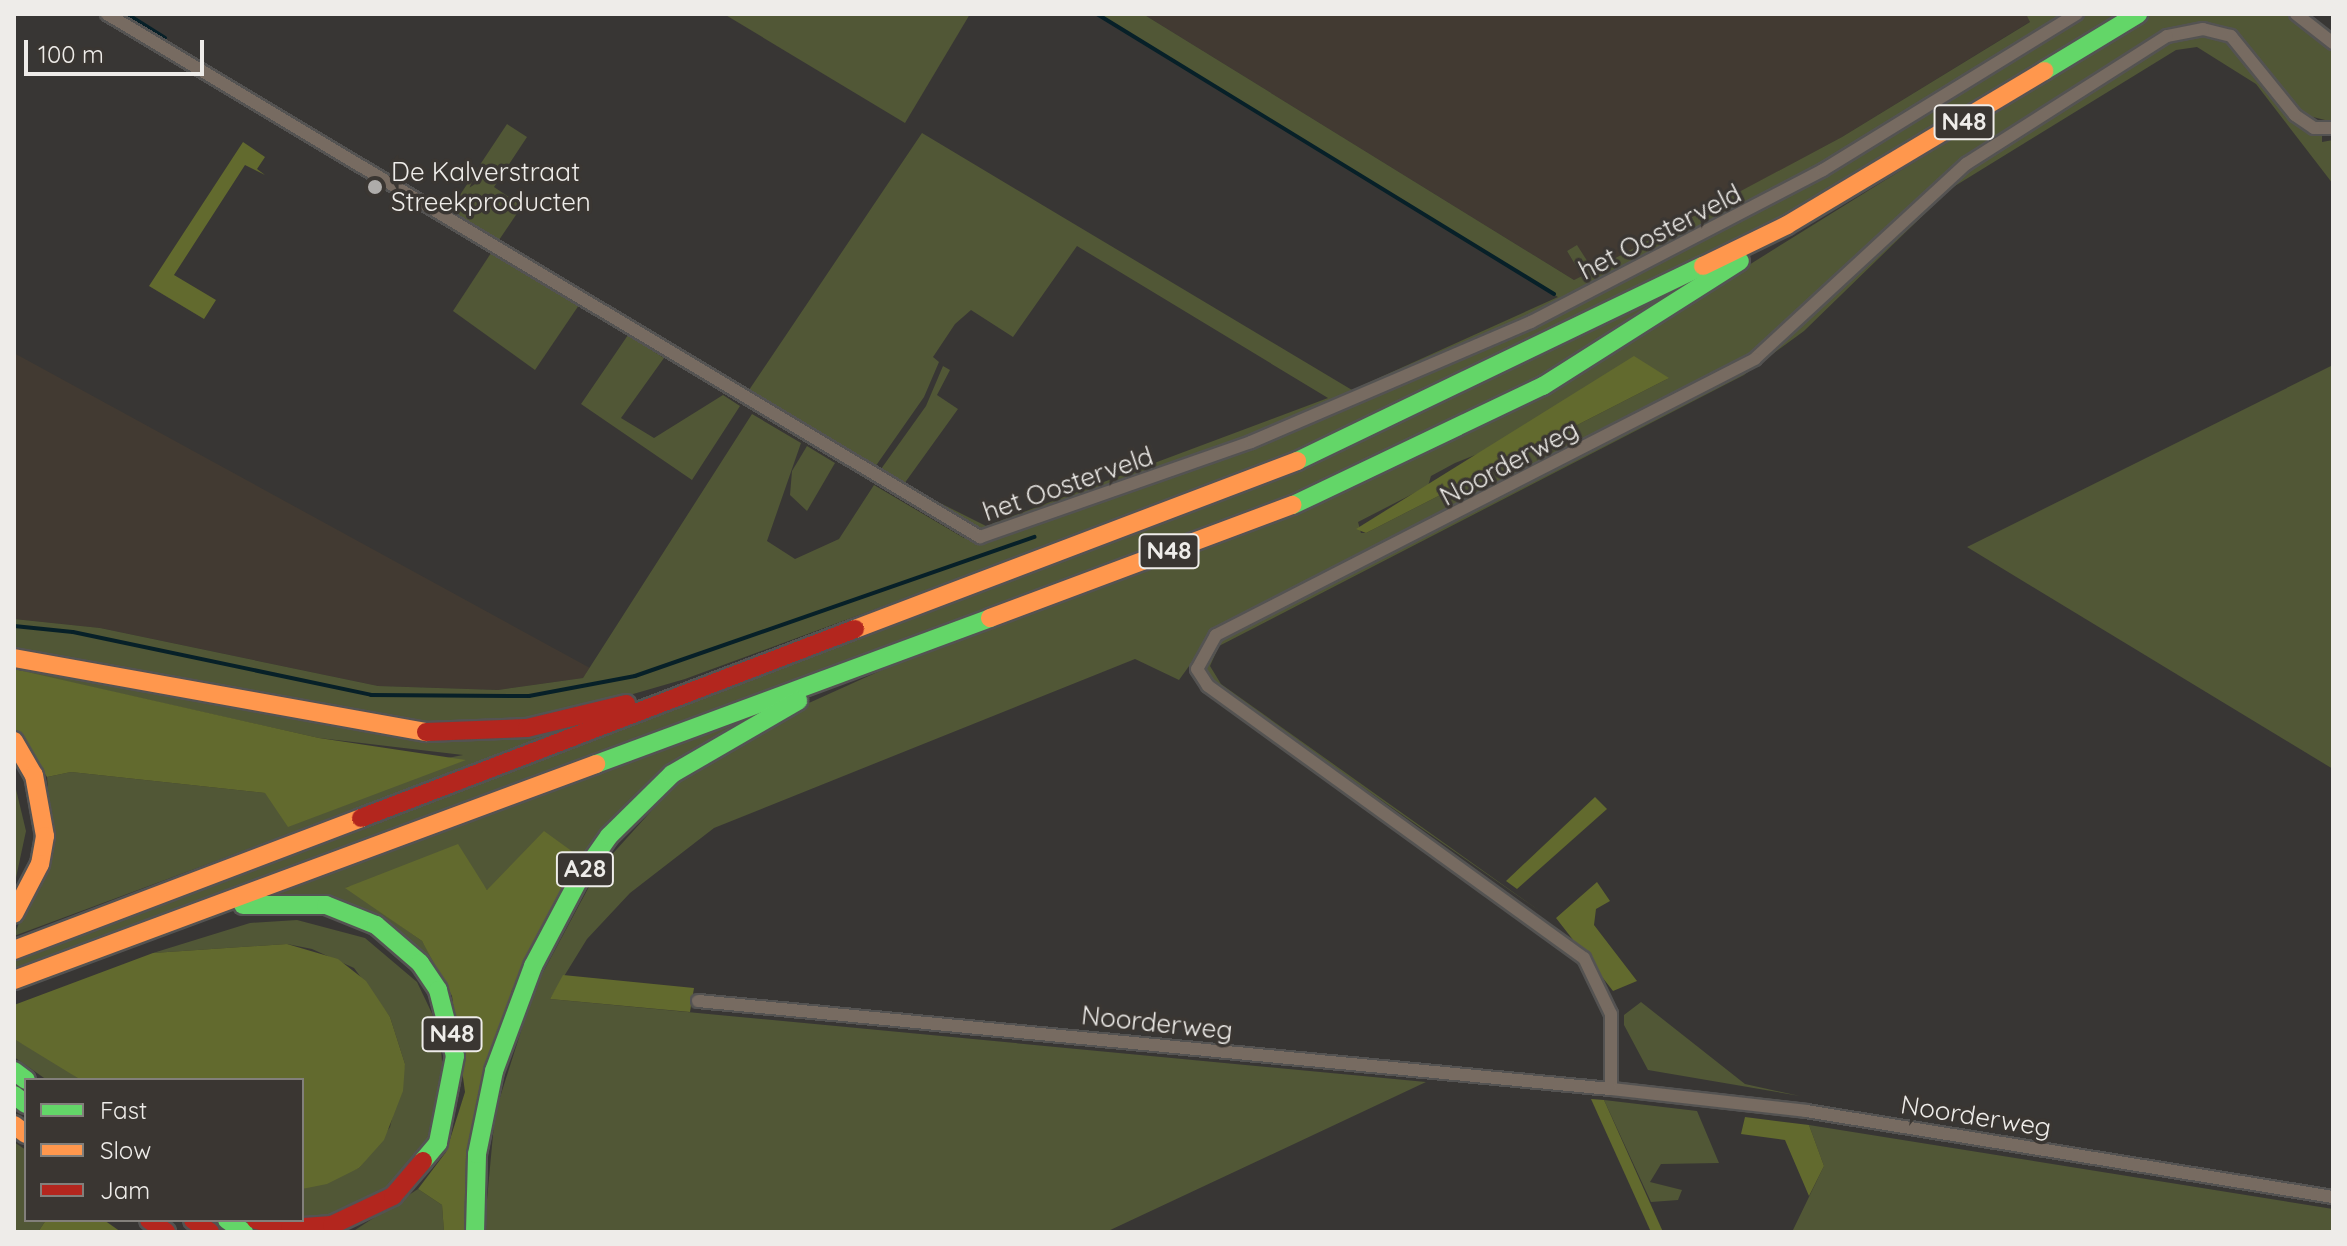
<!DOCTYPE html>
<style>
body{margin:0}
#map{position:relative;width:2347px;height:1246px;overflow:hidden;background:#383634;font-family:Quicksand,sans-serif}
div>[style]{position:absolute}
.built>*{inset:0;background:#423a32}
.green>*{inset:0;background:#515736}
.forest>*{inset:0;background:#626a2e}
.stream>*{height:4px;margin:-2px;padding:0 2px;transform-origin:2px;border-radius:2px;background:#072028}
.roads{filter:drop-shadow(2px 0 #545352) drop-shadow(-2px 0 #545352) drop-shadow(0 2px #545352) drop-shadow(0 -2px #545352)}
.street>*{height:12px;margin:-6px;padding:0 6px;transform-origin:6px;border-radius:6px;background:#776b61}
.fast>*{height:18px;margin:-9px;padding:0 9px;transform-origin:9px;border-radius:9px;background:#63d668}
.slow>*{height:18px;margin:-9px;padding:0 9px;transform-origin:9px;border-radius:9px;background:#ff974d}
.jam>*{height:18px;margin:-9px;padding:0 9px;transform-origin:9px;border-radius:9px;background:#b3261e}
.dots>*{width:22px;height:22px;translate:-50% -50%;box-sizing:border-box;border:4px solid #3a3632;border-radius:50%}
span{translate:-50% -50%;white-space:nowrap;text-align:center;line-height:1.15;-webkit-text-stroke:7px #3a3632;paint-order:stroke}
.shield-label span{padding:2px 6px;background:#3a3632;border:2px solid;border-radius:6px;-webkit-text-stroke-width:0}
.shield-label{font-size:24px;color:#eeece9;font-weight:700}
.poi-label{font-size:26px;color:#eeece9}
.left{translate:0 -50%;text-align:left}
.street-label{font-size:26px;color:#eeece9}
.frame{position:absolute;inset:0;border:16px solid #eeece9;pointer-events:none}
.legend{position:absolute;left:24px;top:1078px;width:280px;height:144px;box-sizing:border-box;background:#3a3632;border:2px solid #827f7b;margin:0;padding:10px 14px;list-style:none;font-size:24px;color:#eeece9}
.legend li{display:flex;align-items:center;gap:16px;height:40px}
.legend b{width:40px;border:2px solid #827f7b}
.scale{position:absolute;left:24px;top:40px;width:180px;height:36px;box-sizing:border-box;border:4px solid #eeece9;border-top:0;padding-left:10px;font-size:24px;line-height:28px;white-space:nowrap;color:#eeece9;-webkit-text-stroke:6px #3a3632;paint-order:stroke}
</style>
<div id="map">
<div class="built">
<i style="clip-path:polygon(1143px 14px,2026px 14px,2031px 21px,1842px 137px,1593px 271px,1577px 246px,1567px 251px,1582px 276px,1574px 280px)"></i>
<i style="clip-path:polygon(14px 353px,590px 668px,583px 678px,498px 690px,378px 686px,100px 628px,14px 619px)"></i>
</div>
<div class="green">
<i style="clip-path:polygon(724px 14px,970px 14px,905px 123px)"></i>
<i style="clip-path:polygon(1098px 14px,1143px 14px,1574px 280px,1582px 276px,1567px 251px,1577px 245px,1593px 270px,1842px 137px,2030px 22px,2026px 14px,2070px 14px,1822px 167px,1575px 297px,1294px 421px,978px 534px,910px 488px,986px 526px,1328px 398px,1077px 246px,1013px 337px,971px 310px,955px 324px,933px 357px,939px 362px,924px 397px,875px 467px,749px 390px,922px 133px,1352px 390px,1558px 297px)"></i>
<i style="clip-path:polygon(2086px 14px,2125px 14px,1723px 251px,1312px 449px,685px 679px,564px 714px,438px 726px,14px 650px,14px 619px,100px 628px,378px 686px,498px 690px,583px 678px,752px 414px,801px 443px,767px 541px,795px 559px,839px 539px,874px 485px,964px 538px,995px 538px,1159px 480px,1580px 302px,1844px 161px)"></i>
<i style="clip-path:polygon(evenodd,2152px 14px,2288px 14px,2333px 48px,2333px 122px,2301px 114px,2236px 32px,2206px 24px,2173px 29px,1974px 154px,1757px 354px,1213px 633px,1179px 680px,1135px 659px,714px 828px,630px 893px,587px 939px,550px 999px,1426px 1082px,1106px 1232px,484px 1232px,495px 1113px,535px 987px,598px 870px,681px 778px,769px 721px,904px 660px,1317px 503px,1630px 339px,2152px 14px,1669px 378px,1366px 533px,1361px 533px,1358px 522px,1428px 486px,1431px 476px,1455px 463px,1669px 378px)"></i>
<i style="clip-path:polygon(2210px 33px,2233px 43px,2296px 123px,2322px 134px,2322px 142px,2333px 140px,2333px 184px,2256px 84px,2197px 47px,2176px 50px,1950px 189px,1804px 331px,1744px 375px,1219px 646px,1210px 666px,1221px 684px,1544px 914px,1208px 679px,1203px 668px,1214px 641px,1756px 362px,1960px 173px,2167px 43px)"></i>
<i style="clip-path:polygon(507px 124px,527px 137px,494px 187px,522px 206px,499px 240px,450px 210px)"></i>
<i style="clip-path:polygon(491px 253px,579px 305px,535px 370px,453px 311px)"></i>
<i style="clip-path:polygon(1706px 271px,1622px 335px,1339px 480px,14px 977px,14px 961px,1054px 564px)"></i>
<i style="clip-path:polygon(628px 335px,664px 358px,621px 418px,654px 438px,723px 395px,740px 406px,692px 480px,581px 404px)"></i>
<i style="clip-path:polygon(2333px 365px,2333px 769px,1967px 547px)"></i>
<i style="clip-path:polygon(943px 366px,950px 370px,937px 395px,958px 409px,904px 484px,881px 469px,926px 406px)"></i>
<i style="clip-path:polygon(807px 446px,835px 463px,807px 511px,790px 495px,792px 471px)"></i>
<i style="clip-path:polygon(14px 662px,403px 739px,605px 717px,14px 936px,52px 837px,47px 777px,71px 772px,266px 793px,463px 755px,319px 738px,24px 672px)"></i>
<i style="clip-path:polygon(768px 709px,689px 751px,584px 860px,487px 890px,477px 877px,346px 887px,422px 941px,444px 973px,455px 1011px,403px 940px,272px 896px)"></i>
<i style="clip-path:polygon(14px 781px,26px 831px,14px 887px)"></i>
<i style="clip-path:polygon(297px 920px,365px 938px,417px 982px,439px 1028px,444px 1083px,427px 1143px,385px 1194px,356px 1210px,302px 1220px,302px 1189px,359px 1168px,390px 1127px,405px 1064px,390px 1017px,354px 968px,312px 949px,287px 944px,153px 953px,250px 923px)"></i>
<i style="clip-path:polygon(1641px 1002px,1745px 1084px,1800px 1096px,1648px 1070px,1624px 1025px,1624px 1015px)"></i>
<i style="clip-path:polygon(14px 1039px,51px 1059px,81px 1080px,47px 1080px,14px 1057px)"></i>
<i style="clip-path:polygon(1604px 1100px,1697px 1111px,1719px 1163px,1661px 1164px,1650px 1182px,1682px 1190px,1678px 1200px,1651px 1202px)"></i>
<i style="clip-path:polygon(1809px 1125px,2333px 1209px,2333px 1232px,1792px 1232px,1824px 1166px)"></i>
<i style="clip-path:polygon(14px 1142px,26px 1150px,26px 1220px,46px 1220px,38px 1232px,14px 1232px)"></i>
<i style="clip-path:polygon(418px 1189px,442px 1205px,444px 1232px,352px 1232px)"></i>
</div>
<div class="forest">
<i style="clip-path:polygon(243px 142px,265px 157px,257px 169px,265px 175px,245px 165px,174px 275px,216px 300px,204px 319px,149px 286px)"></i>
<i style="clip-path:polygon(1634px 356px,1669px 378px,1366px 533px,1356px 529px)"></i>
<i style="clip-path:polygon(14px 669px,319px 738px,466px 760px,288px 827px,265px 793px,71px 772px,47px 777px,14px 730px)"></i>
<i style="clip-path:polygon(1595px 797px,1607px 809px,1517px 889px,1506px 881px)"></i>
<i style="clip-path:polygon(544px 831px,584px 860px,512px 990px,467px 1154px,466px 1232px,444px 1232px,442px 1205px,418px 1189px,446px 1152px,465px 1092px,452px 996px,422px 941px,345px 888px,458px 844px,487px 890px)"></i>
<i style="clip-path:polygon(1597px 882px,1610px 901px,1596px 909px,1594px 925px,1637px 981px,1613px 991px,1556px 918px)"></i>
<i style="clip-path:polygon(287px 944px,338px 959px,366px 981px,390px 1017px,405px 1064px,403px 1091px,384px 1140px,359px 1168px,327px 1184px,302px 1189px,302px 1080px,81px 1080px,14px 1039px,14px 1005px,153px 953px)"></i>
<i style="clip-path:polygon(563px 975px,694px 988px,690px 1012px,550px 999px)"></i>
<i style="clip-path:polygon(1591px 1099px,1604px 1100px,1663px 1232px,1651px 1232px)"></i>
<i style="clip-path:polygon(1745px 1117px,1809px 1125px,1824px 1166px,1809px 1196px,1785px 1140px,1741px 1134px)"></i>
<i style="clip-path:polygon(46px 1220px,104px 1220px,121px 1232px,38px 1232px)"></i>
</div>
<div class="stream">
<i style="left:127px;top:14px;width:45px;rotate:32.3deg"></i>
<i style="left:1097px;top:14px;width:536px;rotate:31.5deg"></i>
<i style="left:14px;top:626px;width:59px;rotate:5.8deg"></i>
<i style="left:73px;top:632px;width:305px;rotate:11.9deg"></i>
<i style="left:371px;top:695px;width:158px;rotate:0.4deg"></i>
<i style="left:529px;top:696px;width:108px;rotate:-10.7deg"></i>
<i style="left:635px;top:676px;width:423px;rotate:-19.2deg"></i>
</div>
<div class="roads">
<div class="street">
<i style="left:107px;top:14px;width:1018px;rotate:30.93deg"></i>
<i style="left:980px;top:537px;width:287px;rotate:-19.3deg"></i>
<i style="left:1251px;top:442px;width:305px;rotate:-23.2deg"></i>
<i style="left:1531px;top:322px;width:329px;rotate:-27.5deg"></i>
<i style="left:1823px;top:170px;width:298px;rotate:-31.6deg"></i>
<i style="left:2296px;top:14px;width:47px;rotate:38.1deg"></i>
<i style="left:2333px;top:128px;width:19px;rotate:180deg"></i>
<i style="left:2314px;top:128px;width:23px;rotate:-146deg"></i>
<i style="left:2295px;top:115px;width:102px;rotate:-129deg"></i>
<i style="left:2231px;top:36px;width:29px;rotate:-166deg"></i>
<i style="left:2203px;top:29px;width:37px;rotate:169deg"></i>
<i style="left:2167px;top:36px;width:238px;rotate:147.5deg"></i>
<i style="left:1966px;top:164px;width:287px;rotate:137.3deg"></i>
<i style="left:1755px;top:359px;width:606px;rotate:152.88deg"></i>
<i style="left:1216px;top:635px;width:39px;rotate:119deg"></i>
<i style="left:1197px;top:669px;width:20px;rotate:57deg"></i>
<i style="left:1208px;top:686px;width:464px;rotate:35.9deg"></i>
<i style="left:1584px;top:958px;width:62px;rotate:64.3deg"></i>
<i style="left:1611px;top:1014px;width:75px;rotate:90deg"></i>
<i style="left:1611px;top:1089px;width:196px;rotate:6.4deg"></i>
<i style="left:1806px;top:1111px;width:534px;rotate:9.27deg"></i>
<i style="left:698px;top:1001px;width:917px;rotate:5.51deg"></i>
</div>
<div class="fast">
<i style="left:2044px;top:71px;width:110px;rotate:-31.2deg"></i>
<i style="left:1297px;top:461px;width:450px;rotate:-25.7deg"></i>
<i style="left:1293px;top:505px;width:277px;rotate:-25.5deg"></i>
<i style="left:1543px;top:386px;width:233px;rotate:-32.4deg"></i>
<i style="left:596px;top:764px;width:420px;rotate:-20.3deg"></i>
<i style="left:243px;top:905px;width:83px"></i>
<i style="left:326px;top:905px;width:54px;rotate:21.8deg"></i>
<i style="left:376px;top:925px;width:58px;rotate:40.8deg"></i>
<i style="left:420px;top:963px;width:32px;rotate:56deg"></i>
<i style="left:438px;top:990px;width:68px;rotate:75.6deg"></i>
<i style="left:455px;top:1056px;width:89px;rotate:101.1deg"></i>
<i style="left:438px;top:1143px;width:23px;rotate:130deg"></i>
<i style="left:14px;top:1071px;width:15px;rotate:37deg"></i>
<i style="left:14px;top:1095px;width:15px;rotate:37deg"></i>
<i style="left:227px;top:1220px;width:21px;rotate:35deg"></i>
<i style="left:475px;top:1232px;width:78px;rotate:-88.5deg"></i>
<i style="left:477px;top:1154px;width:85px;rotate:-78.4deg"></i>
<i style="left:494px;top:1071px;width:112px;rotate:-69.6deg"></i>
<i style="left:533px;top:966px;width:98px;rotate:-62.1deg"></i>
<i style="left:579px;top:879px;width:52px;rotate:-55.1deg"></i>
<i style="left:609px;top:836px;width:88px;rotate:-44.5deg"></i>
<i style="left:672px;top:774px;width:146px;rotate:-30.1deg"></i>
</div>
<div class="slow">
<i style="left:1703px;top:266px;width:93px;rotate:-26deg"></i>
<i style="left:1787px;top:225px;width:300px;rotate:-30.9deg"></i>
<i style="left:990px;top:618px;width:323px;rotate:-20.5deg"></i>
<i style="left:855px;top:629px;width:473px;rotate:-20.8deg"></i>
<i style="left:14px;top:658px;width:419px;rotate:10.2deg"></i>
<i style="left:14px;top:741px;width:39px;rotate:60deg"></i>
<i style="left:34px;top:775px;width:62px;rotate:79.8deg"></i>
<i style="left:45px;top:836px;width:28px;rotate:100deg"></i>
<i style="left:40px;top:864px;width:56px;rotate:117.5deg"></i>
<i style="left:14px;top:950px;width:371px;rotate:-20.8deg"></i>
<i style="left:14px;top:980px;width:621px;rotate:-20.36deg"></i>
<i style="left:14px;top:1125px;width:15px;rotate:37deg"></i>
</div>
<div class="jam">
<i style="left:426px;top:732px;width:101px;rotate:-2.3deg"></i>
<i style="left:527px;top:728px;width:102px;rotate:-13.6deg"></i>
<i style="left:361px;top:818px;width:529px;rotate:-20.94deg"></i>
<i style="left:149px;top:1220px;width:21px;rotate:35deg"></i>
<i style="left:193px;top:1220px;width:21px;rotate:35deg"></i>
<i style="left:256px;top:1220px;width:35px;rotate:13deg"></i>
<i style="left:290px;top:1228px;width:42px;rotate:-4.1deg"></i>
<i style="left:332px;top:1225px;width:68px;rotate:-25.4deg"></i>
<i style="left:393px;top:1196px;width:46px;rotate:-49.4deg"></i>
</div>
</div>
<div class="dots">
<i style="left:375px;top:187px;background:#aeacaa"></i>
</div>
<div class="shield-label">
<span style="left:1964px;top:122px">N48</span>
<span style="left:1169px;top:551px">N48</span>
<span style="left:585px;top:869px">A28</span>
<span style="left:452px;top:1034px">N48</span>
</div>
<div class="poi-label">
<span class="left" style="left:391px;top:187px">De Kalverstraat<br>Streekproducten</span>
</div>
<div class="street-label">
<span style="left:1660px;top:232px;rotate:-27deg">het Oosterveld</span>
<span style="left:1509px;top:463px;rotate:-28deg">Noorderweg</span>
<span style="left:1068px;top:484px;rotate:-19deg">het Oosterveld</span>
<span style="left:1157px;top:1023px;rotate:6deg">Noorderweg</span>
<span style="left:1976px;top:1116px;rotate:9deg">Noorderweg</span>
</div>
<div class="frame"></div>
<ul class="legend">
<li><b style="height:10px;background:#63d668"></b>Fast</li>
<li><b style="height:10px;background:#ff974d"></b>Slow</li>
<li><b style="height:10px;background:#b3261e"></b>Jam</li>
</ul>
<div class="scale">100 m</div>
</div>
